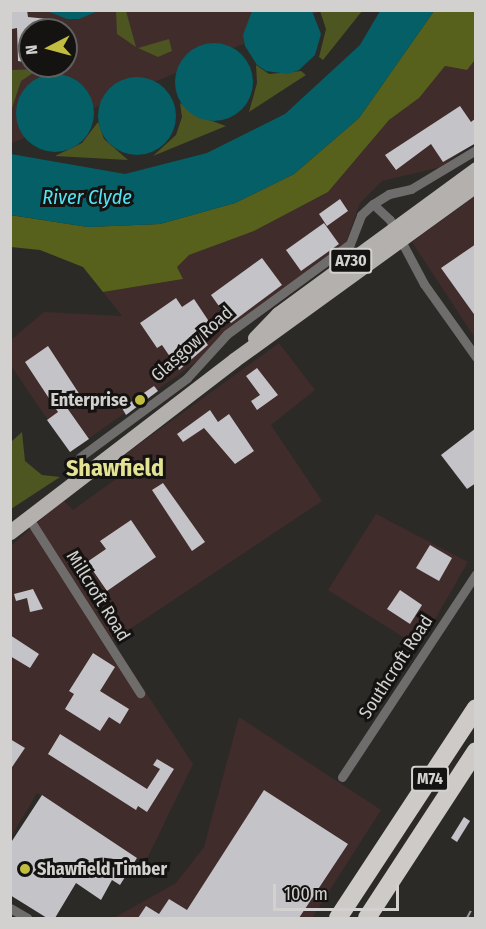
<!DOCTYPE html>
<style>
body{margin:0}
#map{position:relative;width:486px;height:929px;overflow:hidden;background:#2c2a27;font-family:"Fira Sans Condensed",sans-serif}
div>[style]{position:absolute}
.industrial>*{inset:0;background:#402c2a}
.green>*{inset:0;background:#4d5521}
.forest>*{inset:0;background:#57611b}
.water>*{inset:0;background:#045f67}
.round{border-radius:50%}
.building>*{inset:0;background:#c4c3c8}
.minor>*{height:9px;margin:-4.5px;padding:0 4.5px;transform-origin:4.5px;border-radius:4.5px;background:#6f6d6c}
.primary>*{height:15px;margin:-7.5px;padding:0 7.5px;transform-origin:7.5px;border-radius:7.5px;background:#b3b0ad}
.motorway>*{height:18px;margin:-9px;padding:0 9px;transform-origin:9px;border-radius:9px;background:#cecac7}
.rail>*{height:2px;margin-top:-1px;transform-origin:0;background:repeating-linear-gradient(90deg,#9d9b99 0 8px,transparent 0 16px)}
.dots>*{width:16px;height:16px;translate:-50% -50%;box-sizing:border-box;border:3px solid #141311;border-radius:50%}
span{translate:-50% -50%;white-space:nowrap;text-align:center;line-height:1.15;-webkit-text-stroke:6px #141311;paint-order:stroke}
.shield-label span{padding:2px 4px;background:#141311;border:2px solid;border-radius:4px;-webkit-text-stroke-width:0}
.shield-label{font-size:16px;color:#d3d1cf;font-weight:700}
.street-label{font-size:18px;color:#d3d1cf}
.poi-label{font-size:18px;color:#d3d1cf;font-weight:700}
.right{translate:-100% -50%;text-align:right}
.left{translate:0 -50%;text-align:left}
.water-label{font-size:20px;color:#53e4f3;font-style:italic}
.district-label{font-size:24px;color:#e4e394;font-weight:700}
.frame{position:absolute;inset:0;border:12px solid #d3d1cf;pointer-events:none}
.north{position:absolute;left:18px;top:18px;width:60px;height:60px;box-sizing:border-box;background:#141311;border:2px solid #605f5d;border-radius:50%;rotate:264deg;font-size:16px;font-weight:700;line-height:24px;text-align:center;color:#d3d1cf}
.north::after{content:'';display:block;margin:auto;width:21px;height:27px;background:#c1bd40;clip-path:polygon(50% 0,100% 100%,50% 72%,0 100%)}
.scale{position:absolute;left:273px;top:884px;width:126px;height:27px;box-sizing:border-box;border:3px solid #d3d1cf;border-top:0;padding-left:8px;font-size:18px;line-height:21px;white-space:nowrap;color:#d3d1cf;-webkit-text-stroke:4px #141311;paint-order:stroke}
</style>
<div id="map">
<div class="industrial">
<i style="clip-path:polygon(evenodd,10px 11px,320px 11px,12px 143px,10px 11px,30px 30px,66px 30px,66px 66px,30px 66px,30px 30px)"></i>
<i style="clip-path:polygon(475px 60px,475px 141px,441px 167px,382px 181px,360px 203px,346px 242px,237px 333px,70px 452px,11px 366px,11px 340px,44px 312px,122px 316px,103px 292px,183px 279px,177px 267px,189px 255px,254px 231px,328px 192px,389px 120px,419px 98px,445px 66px,466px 70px)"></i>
<i style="clip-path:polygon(475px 196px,475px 338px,412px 242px)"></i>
<i style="clip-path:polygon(279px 343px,315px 390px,271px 425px,322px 501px,112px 641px,193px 764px,145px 863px,37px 793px,11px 837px,11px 546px,63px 500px,73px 510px,131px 468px,123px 456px)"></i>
<i style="clip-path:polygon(376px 514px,468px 562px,419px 647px,328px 590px)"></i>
<i style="clip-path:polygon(239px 717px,381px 810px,312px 918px,114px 918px,176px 883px,204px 847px)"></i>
</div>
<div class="green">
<i style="clip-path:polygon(116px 11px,126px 11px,136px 47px,117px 34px)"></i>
<i style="clip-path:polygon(320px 11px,362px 11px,323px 60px,319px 57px,326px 29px)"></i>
<i style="clip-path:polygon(169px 39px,172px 51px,158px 57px,138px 48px)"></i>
<i style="clip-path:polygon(256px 65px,269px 74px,301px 71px,306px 75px,249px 112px,257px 83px)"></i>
<i style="clip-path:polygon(39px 69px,21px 81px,11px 111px,11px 70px)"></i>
<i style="clip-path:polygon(180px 103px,201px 117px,226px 126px,153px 156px,176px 135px,182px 117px)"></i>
<i style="clip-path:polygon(98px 122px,104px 139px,128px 160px,55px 156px,82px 143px)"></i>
<i style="clip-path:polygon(22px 432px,25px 461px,42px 475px,60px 477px,11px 509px,11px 442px)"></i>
</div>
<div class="forest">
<i style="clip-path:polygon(434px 11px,475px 11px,475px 60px,467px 70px,445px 66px,419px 98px,389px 120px,328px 192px,254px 231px,189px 255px,177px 267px,183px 279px,103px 292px,83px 267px,40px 250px,11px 247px,10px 215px,88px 227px,160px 224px,235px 203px,294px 174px,359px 118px)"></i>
</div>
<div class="water">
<i style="clip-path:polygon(47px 11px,98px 11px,79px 19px,67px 19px)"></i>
<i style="clip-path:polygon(252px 11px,312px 11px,321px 34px,315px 55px,299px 70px,288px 74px,266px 71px,257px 65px,245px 46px,243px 35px)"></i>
<i style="clip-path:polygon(380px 11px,434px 11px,359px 118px,294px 174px,235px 203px,160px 224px,88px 227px,11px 215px,11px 154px,125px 174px,207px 153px,285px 114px,360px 45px)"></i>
<i class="round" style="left:175px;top:43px;width:78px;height:78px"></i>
<i class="round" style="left:16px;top:74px;width:78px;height:78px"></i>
<i class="round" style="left:98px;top:77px;width:78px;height:78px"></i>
</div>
<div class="building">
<i style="clip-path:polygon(11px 10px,27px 10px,28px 17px,48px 19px,47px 30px,30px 30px,30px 63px,18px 61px,17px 28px,12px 29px)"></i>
<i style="clip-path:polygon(460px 106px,471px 122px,476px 118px,476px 143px,443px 162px,431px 144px,396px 170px,385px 155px)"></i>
<i style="clip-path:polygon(340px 199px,348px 211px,327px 226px,319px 214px)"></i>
<i style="clip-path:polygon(324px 223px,339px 244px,301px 271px,286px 250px)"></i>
<i style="clip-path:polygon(476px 244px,476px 317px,441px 268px)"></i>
<i style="clip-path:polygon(262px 258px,282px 285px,231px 323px,211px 295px)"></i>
<i style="clip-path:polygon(176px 298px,182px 307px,194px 299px,214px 329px,202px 337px,208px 345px,179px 370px,162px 345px,157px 348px,140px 323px)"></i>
<i style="clip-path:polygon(48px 346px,80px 395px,65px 405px,89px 439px,70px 452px,47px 420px,58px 412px,25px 362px)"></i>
<i style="clip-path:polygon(257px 368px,278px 395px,257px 410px,251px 401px,260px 395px,246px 376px)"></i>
<i style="clip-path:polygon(154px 386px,158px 391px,126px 415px,122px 408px)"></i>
<i style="clip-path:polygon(210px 410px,218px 422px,229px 414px,254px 451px,235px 464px,204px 428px,183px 442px,177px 434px)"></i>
<i style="clip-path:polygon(476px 428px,476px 483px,467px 489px,441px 455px)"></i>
<i style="clip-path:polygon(163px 483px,205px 542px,192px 551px,152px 490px)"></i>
<i style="clip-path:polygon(131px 520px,156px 557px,107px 591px,87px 562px,106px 549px,100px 541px)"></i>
<i style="clip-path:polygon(430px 545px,452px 558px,439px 581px,416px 568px)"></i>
<i style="clip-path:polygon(33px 589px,43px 609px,30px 612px,27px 598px,16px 601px,14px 594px)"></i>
<i style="clip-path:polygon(400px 590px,422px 605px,410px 624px,387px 609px)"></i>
<i style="clip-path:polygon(10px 635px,39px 654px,30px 668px,10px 656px)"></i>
<i style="clip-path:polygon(93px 653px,115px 667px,100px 691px,129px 709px,120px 724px,109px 717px,100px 731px,65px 709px,74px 694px,69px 691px)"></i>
<i style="clip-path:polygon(60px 734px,147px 789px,160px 769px,153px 765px,157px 759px,174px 769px,147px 812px,138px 806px,136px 810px,48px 754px)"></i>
<i style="clip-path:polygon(10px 739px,25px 748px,10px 770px)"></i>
<i style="clip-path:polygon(264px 790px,348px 844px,299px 918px,138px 918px,146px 906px,159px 914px,169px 899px,187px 910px)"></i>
<i style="clip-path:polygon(42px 795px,137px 858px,120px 885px,112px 880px,101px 900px,76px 883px,55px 918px,47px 918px,10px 895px,10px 844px)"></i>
<i style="clip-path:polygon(464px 817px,470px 821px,457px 842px,451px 838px)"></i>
</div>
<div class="minor">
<i style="left:373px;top:204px;width:19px;rotate:-32deg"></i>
<i style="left:389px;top:194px;width:23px;rotate:-13deg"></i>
<i style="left:411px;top:189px;width:76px;rotate:-31deg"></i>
<i style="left:80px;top:457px;width:133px;rotate:-36.4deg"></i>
<i style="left:187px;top:378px;width:59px;rotate:-47.7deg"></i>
<i style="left:227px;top:334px;width:152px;rotate:-36.2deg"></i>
<i style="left:350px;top:244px;width:31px;rotate:-69deg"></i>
<i style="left:361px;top:215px;width:16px;rotate:-43deg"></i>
<i style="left:373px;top:204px;width:23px;rotate:43deg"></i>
<i style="left:390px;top:220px;width:72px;rotate:62deg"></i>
<i style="left:424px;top:284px;width:90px;rotate:54.5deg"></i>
<i style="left:28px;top:517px;width:209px;rotate:57.5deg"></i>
<i style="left:342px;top:777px;width:243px;rotate:-56.6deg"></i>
<i style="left:10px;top:908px;width:20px;rotate:30deg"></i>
</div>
<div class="primary">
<i style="left:255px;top:338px;width:33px;rotate:-46deg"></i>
<i style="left:278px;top:314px;width:245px;rotate:-36.2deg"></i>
<i style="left:10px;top:532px;width:282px;rotate:-37.5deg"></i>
<i style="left:234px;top:360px;width:299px;rotate:-35.9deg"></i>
</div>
<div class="motorway">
<i style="left:338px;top:918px;width:251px;rotate:-56.7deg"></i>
<i style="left:367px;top:918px;width:199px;rotate:-56.9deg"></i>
</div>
<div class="rail">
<i style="left:467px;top:918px;width:19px;rotate:-62deg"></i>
</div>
<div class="dots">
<i style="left:140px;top:400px;background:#c1bd40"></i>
<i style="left:25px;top:869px;background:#c1bd40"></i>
</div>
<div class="shield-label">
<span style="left:351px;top:261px">A730</span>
<span style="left:430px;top:779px">M74</span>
</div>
<div class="street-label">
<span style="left:192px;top:344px;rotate:-42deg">Glasgow Road</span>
<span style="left:98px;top:596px;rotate:58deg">Millcroft Road</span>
<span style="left:396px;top:667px;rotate:-57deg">Southcroft Road</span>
</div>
<div class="poi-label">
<span class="right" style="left:128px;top:400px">Enterprise</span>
<span class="left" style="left:37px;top:869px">Shawfield Timber</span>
</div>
<div class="water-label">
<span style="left:87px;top:197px">River Clyde</span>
</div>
<div class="district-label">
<span style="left:115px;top:469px">Shawfield</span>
</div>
<div class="frame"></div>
<div class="north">N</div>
<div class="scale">100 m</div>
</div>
